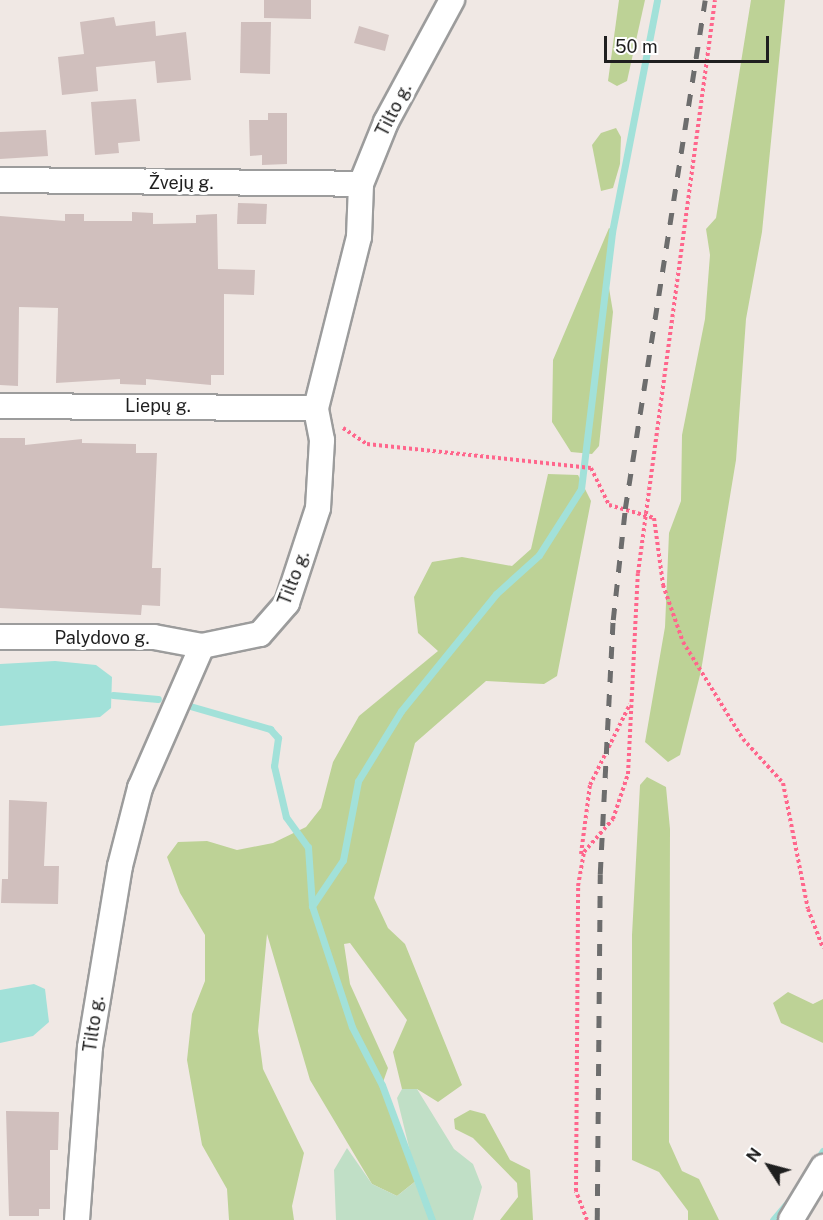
<!DOCTYPE html>
<meta charset="utf-8">
<style>
body{margin:0}
#map{position:relative;width:823px;height:1220px;overflow:hidden;background:#f0e8e4;font-family:"Public Sans",sans-serif}
div>[style]{position:absolute}
.forest>*{inset:0;background:#bdd296}
.wetland>*{inset:0;background:#c0dfc6}
.water>*{inset:0;background:#a2e1d9}
.stream>*{height:7px;margin:-3.5px;padding:0 3.5px;transform-origin:3.5px;border-radius:3.5px;background:#a2e1d9}
.building>*{inset:0;background:#d0bfbd}
.path>*{height:4px;margin-top:-2px;transform-origin:0;background:repeating-linear-gradient(90deg,#ff668c 0 3px,transparent 0 6px)}
.roads{filter:drop-shadow(2px 0 #9c9c9c) drop-shadow(-2px 0 #9c9c9c) drop-shadow(0 2px #9c9c9c) drop-shadow(0 -2px #9c9c9c)}
.street>*{height:24px;margin:-12px;padding:0 12px;transform-origin:12px;border-radius:12px;background:#fff}
.rail>*{height:4.5px;margin-top:-2.25px;transform-origin:0;background:repeating-linear-gradient(90deg,#6d6d6d 0 12px,transparent 0 24px)}
span{translate:-50% -50%;white-space:nowrap;text-align:center;line-height:1.15;-webkit-text-stroke:6px #fff;paint-order:stroke}
.street-label{font-size:18px;color:#1f1f1f}
.north{position:absolute;left:739px;top:1136px;width:60px;height:60px;-webkit-text-stroke:4px #fff;paint-order:stroke;rotate:306deg;font-size:16px;font-weight:700;line-height:24px;text-align:center;color:#1f1f1f}
.north::after{content:'';display:block;margin:auto;width:21px;height:27px;background:#1f1f1f;clip-path:polygon(50% 0,100% 100%,50% 72%,0 100%)}
.scale{position:absolute;left:604px;top:36px;width:165px;height:27px;box-sizing:border-box;border:3px solid #1f1f1f;border-top:0;padding-left:8px;font-size:18px;line-height:21px;white-space:nowrap;color:#1f1f1f;-webkit-text-stroke:4px #fff;paint-order:stroke}
</style>
<div id="map">
<div class="forest">
<i style="clip-path:polygon(619px 0,645px 0,627px 81px,617px 86px,608px 81px)"></i>
<i style="clip-path:polygon(751px 0,785px 0,762px 232px,746px 319px,736px 460px,701px 671px,680px 755px,668px 762px,645px 742px,665px 627px,669px 533px,681px 501px,682px 435px,705px 319px,710px 255px,706px 229px,716px 218px)"></i>
<i style="clip-path:polygon(616px 128px,621px 137px,620px 164px,613px 188px,601px 191px,592px 145px,601px 133px)"></i>
<i style="clip-path:polygon(609px 228px,615px 232px,608px 282px,613px 312px,599px 446px,592px 454px,571px 452px,552px 422px,553px 360px)"></i>
<i style="clip-path:polygon(548px 474px,578px 475px,591px 501px,557px 676px,544px 684px,486px 681px,415px 743px,374px 898px,388px 928px,405px 944px,462px 1085px,438px 1102px,417px 1089px,402px 1089px,393px 1052px,407px 1020px,350px 943px,344px 944px,350px 984px,388px 1068px,382px 1085px,417px 1180px,397px 1196px,372px 1184px,310px 1080px,267px 934px,258px 1031px,263px 1069px,304px 1153px,292px 1206px,294px 1220px,229px 1220px,227px 1189px,202px 1145px,187px 1060px,192px 1014px,205px 981px,205px 935px,180px 893px,167px 857px,178px 842px,207px 841px,237px 850px,273px 843px,306px 827px,321px 808px,333px 762px,359px 716px,438px 651px,418px 633px,414px 597px,432px 562px,462px 557px,512px 566px,531px 549px)"></i>
<i style="clip-path:polygon(647px 777px,666px 787px,670px 829px,669px 1142px,682px 1171px,699px 1179px,719px 1220px,688px 1220px,688px 1211px,659px 1172px,632px 1160px,632px 935px,640px 785px)"></i>
<i style="clip-path:polygon(788px 992px,813px 1004px,823px 999px,823px 1043px,781px 1023px,773px 1003px)"></i>
<i style="clip-path:polygon(470px 1110px,485px 1114px,510px 1160px,530px 1170px,533px 1220px,500px 1220px,518px 1197px,517px 1183px,473px 1138px,455px 1129px,454px 1119px)"></i>
</div>
<div class="wetland">
<i style="clip-path:polygon(402px 1089px,417px 1089px,454px 1149px,473px 1164px,482px 1187px,473px 1220px,336px 1220px,334px 1170px,347px 1148px,372px 1184px,397px 1196px,417px 1180px,397px 1098px)"></i>
</div>
<div class="water">
<i style="clip-path:polygon(55px 661px,96px 665px,112px 677px,111px 708px,100px 717px,0 726px,0 664px)"></i>
<i style="clip-path:polygon(34px 984px,45px 989px,49px 1022px,33px 1036px,0 1043px,0 990px)"></i>
</div>
<div class="stream">
<i style="left:113px;top:695px;width:45px;rotate:5.1deg"></i>
<i style="left:183px;top:704px;width:91px;rotate:16deg"></i>
<i style="left:270px;top:729px;width:12px;rotate:48deg"></i>
<i style="left:278px;top:738px;width:28px;rotate:98deg"></i>
<i style="left:274px;top:766px;width:52px;rotate:76.8deg"></i>
<i style="left:286px;top:817px;width:37px;rotate:54deg"></i>
<i style="left:308px;top:847px;width:59px;rotate:86.1deg"></i>
<i style="left:312px;top:906px;width:127px;rotate:71.7deg"></i>
<i style="left:352px;top:1027px;width:65px;rotate:62.7deg"></i>
<i style="left:382px;top:1085px;width:144px;rotate:69.7deg"></i>
<i style="left:312px;top:906px;width:55px;rotate:-56deg"></i>
<i style="left:343px;top:860px;width:80px;rotate:-79.2deg"></i>
<i style="left:358px;top:781px;width:82px;rotate:-58.4deg"></i>
<i style="left:401px;top:711px;width:151px;rotate:-50.9deg"></i>
<i style="left:496px;top:594px;width:58px;rotate:-42.2deg"></i>
<i style="left:539px;top:555px;width:78px;rotate:-57.5deg"></i>
<i style="left:581px;top:489px;width:259px;rotate:-83.1deg"></i>
<i style="left:612px;top:232px;width:236px;rotate:-79deg"></i>
<i style="left:816px;top:1162px;width:13px;rotate:-58deg"></i>
<i style="left:773px;top:1220px;width:31px;rotate:-50deg"></i>
</div>
<div class="building">
<i style="clip-path:polygon(264px 0,311px 0,311px 19px,264px 18px)"></i>
<i style="clip-path:polygon(114px 17px,116px 26px,155px 21px,156px 36px,186px 32px,191px 80px,157px 83px,155px 61px,96px 67px,98px 91px,62px 95px,58px 57px,84px 54px,80px 22px)"></i>
<i style="clip-path:polygon(241px 22px,271px 22px,270px 74px,240px 73px)"></i>
<i style="clip-path:polygon(359px 26px,389px 35px,385px 51px,354px 43px)"></i>
<i style="clip-path:polygon(136px 99px,140px 141px,118px 143px,119px 153px,95px 155px,91px 102px)"></i>
<i style="clip-path:polygon(268px 113px,287px 113px,287px 164px,262px 165px,262px 155px,250px 156px,249px 120px,268px 120px)"></i>
<i style="clip-path:polygon(46px 130px,48px 156px,0 159px,0 132px)"></i>
<i style="clip-path:polygon(238px 203px,267px 204px,266px 224px,237px 224px)"></i>
<i style="clip-path:polygon(132px 212px,153px 213px,153px 224px,196px 223px,196px 215px,217px 214px,218px 269px,255px 270px,254px 295px,224px 294px,224px 375px,211px 375px,211px 385px,146px 379px,146px 385px,120px 384px,120px 379px,56px 383px,58px 308px,19px 307px,18px 386px,0 385px,0 216px,65px 221px,65px 214px,84px 214px,84px 221px,132px 221px)"></i>
<i style="clip-path:polygon(0 438px,25px 438px,25px 445px,82px 439px,82px 443px,136px 444px,136px 453px,157px 453px,152px 568px,161px 568px,160px 606px,142px 605px,141px 615px,0 608px)"></i>
<i style="clip-path:polygon(9px 800px,47px 802px,44px 866px,59px 866px,58px 904px,1px 903px,2px 879px,8px 879px)"></i>
<i style="clip-path:polygon(6px 1111px,59px 1112px,58px 1150px,50px 1150px,50px 1209px,39px 1209px,39px 1216px,9px 1216px)"></i>
</div>
<div class="path">
<i style="left:343px;top:428px;width:29px;rotate:34deg"></i>
<i style="left:367px;top:444px;width:225px;rotate:6.1deg"></i>
<i style="left:591px;top:468px;width:41px;rotate:64.1deg"></i>
<i style="left:609px;top:505px;width:47px;rotate:16.1deg"></i>
<i style="left:654px;top:518px;width:68px;rotate:82.3deg"></i>
<i style="left:663px;top:585px;width:60px;rotate:70.7deg"></i>
<i style="left:683px;top:642px;width:114px;rotate:58.3deg"></i>
<i style="left:743px;top:739px;width:59px;rotate:47.7deg"></i>
<i style="left:783px;top:783px;width:128px;rotate:78.8deg"></i>
<i style="left:808px;top:909px;width:42px;rotate:69deg"></i>
<i style="left:581px;top:854px;width:70px;rotate:-82.6deg"></i>
<i style="left:590px;top:785px;width:90px;rotate:-63.7deg"></i>
<i style="left:587px;top:1220px;width:31px;rotate:-111deg"></i>
<i style="left:576px;top:1191px;width:305px;rotate:-89.6deg"></i>
<i style="left:578px;top:886px;width:35px;rotate:-80deg"></i>
<i style="left:584px;top:852px;width:44px;rotate:-48.7deg"></i>
<i style="left:613px;top:819px;width:47px;rotate:-71.6deg"></i>
<i style="left:628px;top:774px;width:201px;rotate:-87.2deg"></i>
<i style="left:638px;top:573px;width:578px;rotate:-82.35deg"></i>
</div>
<div class="roads">
<div class="street">
<i style="left:0;top:180px;width:361px;rotate:0.6deg"></i>
<i style="left:0;top:406px;width:316px;rotate:0.4deg"></i>
<i style="left:0;top:637px;width:154px"></i>
<i style="left:154px;top:637px;width:49px;rotate:10.6deg"></i>
<i style="left:77px;top:1220px;width:173px;rotate:-85.7deg"></i>
<i style="left:90px;top:1047px;width:183px;rotate:-80.6deg"></i>
<i style="left:120px;top:866px;width:81px;rotate:-75.6deg"></i>
<i style="left:140px;top:788px;width:155px;rotate:-66.4deg"></i>
<i style="left:202px;top:646px;width:59px;rotate:-11.7deg"></i>
<i style="left:260px;top:634px;width:41px;rotate:-48.9deg"></i>
<i style="left:287px;top:603px;width:100px;rotate:-71.9deg"></i>
<i style="left:318px;top:508px;width:68px;rotate:-86.6deg"></i>
<i style="left:322px;top:440px;width:33px;rotate:-101deg"></i>
<i style="left:316px;top:408px;width:176px;rotate:-75.9deg"></i>
<i style="left:359px;top:237px;width:53px;rotate:-87.8deg"></i>
<i style="left:361px;top:184px;width:67px;rotate:-68deg"></i>
<i style="left:386px;top:122px;width:139px;rotate:-61.6deg"></i>
<i style="left:791px;top:1220px;width:62px;rotate:-58.9deg"></i>
</div>
</div>
<div class="rail">
<i style="left:597px;top:1220px;width:346px;rotate:-89.5deg"></i>
<i style="left:600px;top:874px;width:254px;rotate:-87.1deg"></i>
<i style="left:613px;top:620px;width:112px;rotate:-83.8deg"></i>
<i style="left:625px;top:509px;width:515px;rotate:-81.07deg"></i>
</div>
<div class="street-label">
<span style="left:394px;top:110px;rotate:-63deg">Tilto g.</span>
<span style="left:181px;top:183px">Žvejų g.</span>
<span style="left:158px;top:406px">Liepų g.</span>
<span style="left:294px;top:578px;rotate:-69deg">Tilto g.</span>
<span style="left:102px;top:638px">Palydovo g.</span>
<span style="left:94px;top:1024px;rotate:-82deg">Tilto g.</span>
</div>
<div class="north">N</div>
<div class="scale">50 m</div>
</div>
